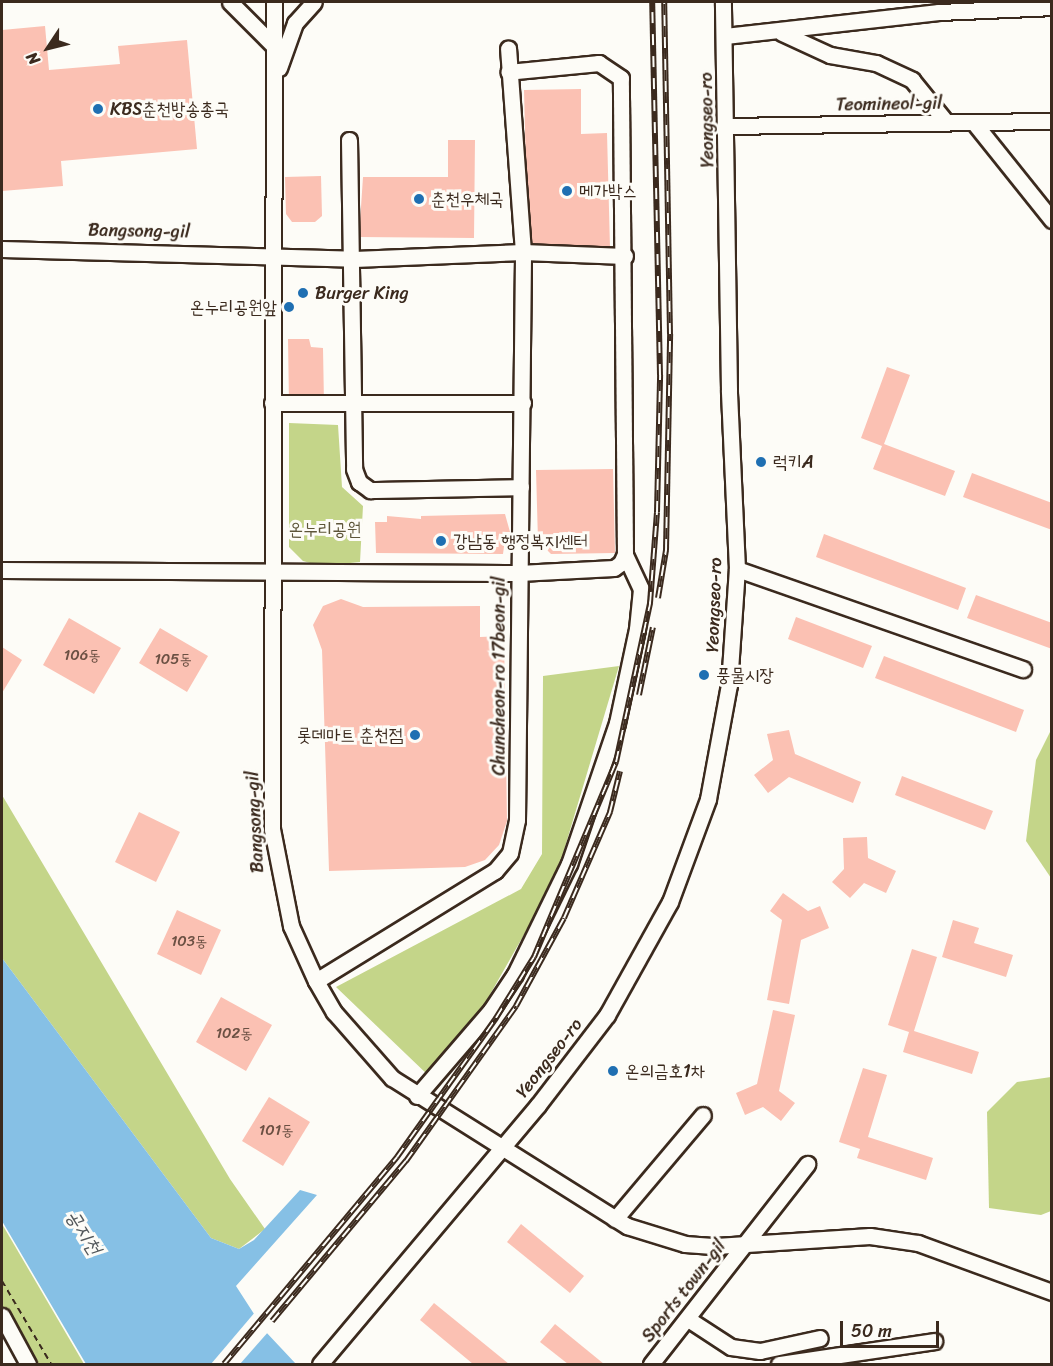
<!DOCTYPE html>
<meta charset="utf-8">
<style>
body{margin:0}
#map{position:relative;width:1053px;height:1366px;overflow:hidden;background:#fdfcf7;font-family:Sriracha,"Poor Story",sans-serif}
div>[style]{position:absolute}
.green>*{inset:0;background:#c4d589}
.water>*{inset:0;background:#86c0e5}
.pier>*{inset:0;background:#fdfcf7}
.building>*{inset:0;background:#fbc1b3}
.path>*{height:2px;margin-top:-1px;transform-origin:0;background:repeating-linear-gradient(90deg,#3b2a1e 0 6px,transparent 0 10.5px)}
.roads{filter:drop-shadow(2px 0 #3b2a1e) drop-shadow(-2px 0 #3b2a1e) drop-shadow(0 2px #3b2a1e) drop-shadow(0 -2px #3b2a1e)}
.minor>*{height:15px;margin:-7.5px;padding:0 7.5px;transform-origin:7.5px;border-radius:7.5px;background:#fdfcf7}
.rail>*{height:6px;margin-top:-3px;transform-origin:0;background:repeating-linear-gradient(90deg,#fdfcf7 0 11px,#3b2a1e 0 22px);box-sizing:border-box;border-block:2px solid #3b2a1e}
.dots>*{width:16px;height:16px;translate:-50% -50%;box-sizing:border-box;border:3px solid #fdfcf7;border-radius:50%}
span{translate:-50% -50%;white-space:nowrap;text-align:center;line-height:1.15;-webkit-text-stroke:6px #fdfcf7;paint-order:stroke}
.number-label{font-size:15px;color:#6b5043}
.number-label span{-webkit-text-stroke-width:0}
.street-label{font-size:18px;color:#3b2a1e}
.poi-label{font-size:18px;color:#3b2a1e}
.left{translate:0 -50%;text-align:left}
.right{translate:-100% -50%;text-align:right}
.park-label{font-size:18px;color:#5d5539}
.water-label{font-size:20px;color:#52575a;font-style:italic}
.frame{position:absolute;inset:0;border:3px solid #3b2a1e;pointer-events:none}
.north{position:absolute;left:18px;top:18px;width:60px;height:60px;-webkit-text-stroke:4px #fdfcf7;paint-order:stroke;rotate:235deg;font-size:16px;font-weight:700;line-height:24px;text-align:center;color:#3b2a1e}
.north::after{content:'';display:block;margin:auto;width:21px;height:27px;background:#3b2a1e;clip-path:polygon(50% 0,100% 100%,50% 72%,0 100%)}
.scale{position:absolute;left:840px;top:1321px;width:99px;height:27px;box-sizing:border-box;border:3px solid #3b2a1e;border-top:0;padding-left:8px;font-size:18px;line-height:21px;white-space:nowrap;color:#3b2a1e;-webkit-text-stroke:4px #fdfcf7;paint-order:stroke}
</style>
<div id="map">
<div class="green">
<i style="clip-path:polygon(289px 423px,338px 425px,342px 487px,363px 506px,360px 562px,321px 566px,303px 561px,289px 547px)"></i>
<i style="clip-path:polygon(619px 666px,562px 857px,538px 910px,463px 1042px,430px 1077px,336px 987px,521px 889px,542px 854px,543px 676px)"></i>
<i style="clip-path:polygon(1051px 730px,1051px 878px,1026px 841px,1036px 760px)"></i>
<i style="clip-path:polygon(2px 795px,230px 1179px,265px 1229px,239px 1249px,211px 1238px,2px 958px)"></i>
<i style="clip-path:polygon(1051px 1077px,1051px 1211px,1041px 1215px,989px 1208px,987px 1112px,1017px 1082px)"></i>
<i style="clip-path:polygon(2px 1224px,84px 1364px,28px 1364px,2px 1316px)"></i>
</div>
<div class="water">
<i style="clip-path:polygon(2px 958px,211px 1238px,239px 1249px,254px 1240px,300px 1190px,317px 1195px,236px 1286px,265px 1331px,296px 1364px,86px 1364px,2px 1221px)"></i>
</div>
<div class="pier">
<i style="clip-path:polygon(256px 1311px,269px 1331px,240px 1364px,211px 1364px)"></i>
</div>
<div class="building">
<i style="clip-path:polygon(45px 26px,49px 70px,120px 64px,118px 46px,187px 40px,197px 149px,61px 161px,63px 186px,2px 191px,2px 30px)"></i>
<i style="clip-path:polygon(581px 89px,581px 134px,607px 133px,610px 248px,528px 250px,524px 90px)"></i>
<i style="clip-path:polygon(448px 140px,475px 140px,474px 238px,359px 237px,363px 177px,448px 177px)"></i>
<i style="clip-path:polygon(321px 176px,322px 216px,315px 222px,292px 222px,286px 214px,285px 177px)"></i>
<i style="clip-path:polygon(288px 339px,309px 339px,311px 347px,323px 348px,324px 403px,289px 404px)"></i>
<i style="clip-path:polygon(887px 367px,910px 375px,884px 444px,955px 471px,945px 496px,873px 469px,882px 446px,861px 438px)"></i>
<i style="clip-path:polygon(613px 469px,615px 553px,551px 554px,538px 541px,536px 470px)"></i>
<i style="clip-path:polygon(972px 473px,1052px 503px,1052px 530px,963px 497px)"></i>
<i style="clip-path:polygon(505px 514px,510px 532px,506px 532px,503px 554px,376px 553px,375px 522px,387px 522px,387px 516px,421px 519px,421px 516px)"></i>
<i style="clip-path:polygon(824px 534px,966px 588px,958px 610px,816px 557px)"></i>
<i style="clip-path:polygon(976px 595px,1052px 623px,1052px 649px,967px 618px)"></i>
<i style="clip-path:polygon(341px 599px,363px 607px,480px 606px,480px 637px,504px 636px,507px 821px,499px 845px,485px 860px,465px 867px,329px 871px,322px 650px,313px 625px,323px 606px)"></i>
<i style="clip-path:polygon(796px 617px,872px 646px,863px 668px,788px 639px)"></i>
<i style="clip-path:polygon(69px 618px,121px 648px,94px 694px,43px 665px)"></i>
<i style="clip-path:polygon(160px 628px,208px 656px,187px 692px,139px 663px)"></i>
<i style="clip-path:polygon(2px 647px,22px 660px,2px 693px)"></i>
<i style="clip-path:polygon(884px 656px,1024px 710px,1016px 732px,875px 678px)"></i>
<i style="clip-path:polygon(789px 730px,795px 754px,861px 782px,853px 803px,789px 777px,768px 793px,754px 775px,773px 760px,767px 734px)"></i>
<i style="clip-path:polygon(902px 776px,993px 811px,985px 830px,895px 795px)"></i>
<i style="clip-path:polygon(139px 812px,180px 832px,156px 882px,115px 862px)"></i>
<i style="clip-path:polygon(867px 837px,868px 858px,896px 871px,886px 893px,864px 883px,850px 898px,832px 882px,844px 869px,843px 838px)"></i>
<i style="clip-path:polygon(783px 893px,808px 911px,820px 906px,829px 928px,801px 940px,789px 1004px,767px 1000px,782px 920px,770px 911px)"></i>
<i style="clip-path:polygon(177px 910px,221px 930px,201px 975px,157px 954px)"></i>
<i style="clip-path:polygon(953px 920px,979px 928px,974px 943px,1013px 955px,1006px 977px,942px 957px)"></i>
<i style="clip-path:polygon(912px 949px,937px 957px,914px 1031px,979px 1052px,972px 1074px,903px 1052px,909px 1032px,888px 1025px)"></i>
<i style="clip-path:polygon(221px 997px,272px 1025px,246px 1071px,196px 1042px)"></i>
<i style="clip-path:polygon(773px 1010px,795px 1015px,779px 1091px,795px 1103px,781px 1121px,763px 1107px,745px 1115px,736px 1093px,757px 1084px)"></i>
<i style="clip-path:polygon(863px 1068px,887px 1075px,868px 1137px,933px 1158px,926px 1180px,857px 1158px,860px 1149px,839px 1142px)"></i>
<i style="clip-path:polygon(269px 1097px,310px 1122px,283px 1166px,242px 1141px)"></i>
<i style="clip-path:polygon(521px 1224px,584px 1276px,570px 1293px,507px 1242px)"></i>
<i style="clip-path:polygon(434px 1303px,509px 1364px,473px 1364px,420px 1320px)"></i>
<i style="clip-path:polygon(555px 1324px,604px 1364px,568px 1364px,540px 1342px)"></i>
</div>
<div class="path">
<i style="left:2px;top:1281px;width:96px;rotate:59.4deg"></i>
</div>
<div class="roads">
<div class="minor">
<i style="left:230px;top:2px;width:62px;rotate:45deg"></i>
<i style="left:274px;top:2px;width:827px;rotate:90.14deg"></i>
<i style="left:272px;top:829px;width:99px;rotate:78.9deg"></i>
<i style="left:291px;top:926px;width:60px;rotate:65.6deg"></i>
<i style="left:316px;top:981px;width:36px;rotate:60deg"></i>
<i style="left:334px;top:1012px;width:88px;rotate:48.7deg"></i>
<i style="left:392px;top:1078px;width:278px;rotate:32.2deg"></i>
<i style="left:627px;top:1226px;width:61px;rotate:17.2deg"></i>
<i style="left:685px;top:1244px;width:31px;rotate:4deg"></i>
<i style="left:716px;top:1246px;width:154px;rotate:-3.7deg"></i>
<i style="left:870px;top:1236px;width:49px;rotate:8.3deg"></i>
<i style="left:918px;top:1243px;width:143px;rotate:20.1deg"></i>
<i style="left:782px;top:33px;width:53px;rotate:24.6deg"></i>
<i style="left:830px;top:55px;width:47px;rotate:9.9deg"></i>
<i style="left:876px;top:63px;width:40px;rotate:25deg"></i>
<i style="left:912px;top:80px;width:55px;rotate:50.9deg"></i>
<i style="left:725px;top:36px;width:215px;rotate:-6.4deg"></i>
<i style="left:939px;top:12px;width:113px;rotate:-2.5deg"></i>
<i style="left:279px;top:68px;width:48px;rotate:-70.4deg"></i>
<i style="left:295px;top:23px;width:28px;rotate:-48deg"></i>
<i style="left:975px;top:124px;width:123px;rotate:51.3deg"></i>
<i style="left:727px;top:126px;width:325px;rotate:-0.9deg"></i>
<i style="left:349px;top:140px;width:329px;rotate:89.1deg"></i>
<i style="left:354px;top:469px;width:14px;rotate:69deg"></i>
<i style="left:359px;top:482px;width:14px;rotate:36deg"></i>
<i style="left:370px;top:490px;width:151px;rotate:-1.1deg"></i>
<i style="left:2px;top:249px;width:352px;rotate:1.6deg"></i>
<i style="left:354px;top:259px;width:169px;rotate:-2.4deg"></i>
<i style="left:523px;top:252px;width:102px;rotate:2.2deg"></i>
<i style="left:272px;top:403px;width:251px"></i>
<i style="left:737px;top:569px;width:303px;rotate:19.3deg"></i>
<i style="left:2px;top:570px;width:517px;rotate:0.33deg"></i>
<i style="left:519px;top:573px;width:95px;rotate:-3deg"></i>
<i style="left:614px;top:568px;width:9px;rotate:-36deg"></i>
<i style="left:621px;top:563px;width:10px;rotate:-66deg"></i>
<i style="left:625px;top:554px;width:476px;rotate:-90.5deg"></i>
<i style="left:621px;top:78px;width:27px;rotate:-146deg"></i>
<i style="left:599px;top:63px;width:91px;rotate:174.4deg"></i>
<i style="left:316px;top:981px;width:210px;rotate:-31.6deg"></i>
<i style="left:495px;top:871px;width:23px;rotate:-50deg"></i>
<i style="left:510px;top:853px;width:34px;rotate:-78deg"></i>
<i style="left:517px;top:820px;width:568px;rotate:-89.39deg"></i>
<i style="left:523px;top:252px;width:204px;rotate:-94.2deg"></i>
<i style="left:417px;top:1096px;width:113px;rotate:-49.3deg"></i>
<i style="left:491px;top:1010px;width:43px;rotate:-56.3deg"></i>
<i style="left:515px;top:974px;width:123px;rotate:-63.9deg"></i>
<i style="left:569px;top:864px;width:149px;rotate:-71.2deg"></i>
<i style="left:617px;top:723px;width:96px;rotate:-78deg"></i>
<i style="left:637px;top:629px;width:40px;rotate:-84.3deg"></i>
<i style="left:641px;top:589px;width:38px;rotate:-115deg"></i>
<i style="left:615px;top:1219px;width:136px;rotate:-49.8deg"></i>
<i style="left:2px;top:1316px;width:55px;rotate:61.6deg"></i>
<i style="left:688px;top:1319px;width:51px;rotate:33.1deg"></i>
<i style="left:731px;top:1347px;width:29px;rotate:8deg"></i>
<i style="left:760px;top:1351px;width:61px;rotate:-12.2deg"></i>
<i style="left:320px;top:1364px;width:339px;rotate:-49.9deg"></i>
<i style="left:538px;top:1105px;width:113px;rotate:-52.5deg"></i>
<i style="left:607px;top:1015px;width:129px;rotate:-60.9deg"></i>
<i style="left:670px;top:902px;width:110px;rotate:-69.7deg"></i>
<i style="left:708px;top:799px;width:116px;rotate:-79.6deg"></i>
<i style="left:729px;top:685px;width:116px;rotate:-86.1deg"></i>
<i style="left:737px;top:569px;width:179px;rotate:-92.6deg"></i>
<i style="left:729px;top:390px;width:388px;rotate:-90.9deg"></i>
<i style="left:651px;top:1364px;width:254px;rotate:-52deg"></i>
<i style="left:779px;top:1364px;width:157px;rotate:-8.4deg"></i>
</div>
</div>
<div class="rail">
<i style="left:658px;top:598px;width:49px;rotate:-80.5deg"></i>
<i style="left:666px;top:550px;width:216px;rotate:-88.9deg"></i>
<i style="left:670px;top:334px;width:332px;rotate:-91deg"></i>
<i style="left:639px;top:695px;width:69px;rotate:-78.4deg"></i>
<i style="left:272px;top:1321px;width:209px;rotate:-50.1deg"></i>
<i style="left:406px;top:1161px;width:190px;rotate:-54.6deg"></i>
<i style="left:516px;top:1006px;width:100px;rotate:-61.4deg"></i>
<i style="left:564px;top:918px;width:116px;rotate:-66.5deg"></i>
<i style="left:610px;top:812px;width:42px;rotate:-76.3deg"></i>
<i style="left:224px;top:1364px;width:270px;rotate:-50.1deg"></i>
<i style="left:397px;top:1157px;width:171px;rotate:-54.5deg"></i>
<i style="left:496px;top:1018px;width:72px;rotate:-58.1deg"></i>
<i style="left:534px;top:957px;width:212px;rotate:-67.2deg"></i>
<i style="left:616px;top:762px;width:163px;rotate:-77.9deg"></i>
<i style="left:650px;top:603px;width:91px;rotate:-85.6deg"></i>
<i style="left:657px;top:512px;width:137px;rotate:-88.7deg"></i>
<i style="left:660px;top:375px;width:373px;rotate:-91.2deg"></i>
</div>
<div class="dots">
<i style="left:98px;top:109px;background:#1f6fb2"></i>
<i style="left:567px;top:191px;background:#1f6fb2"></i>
<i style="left:419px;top:199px;background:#1f6fb2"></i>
<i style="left:303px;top:293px;background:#1f6fb2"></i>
<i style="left:289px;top:307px;background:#1f6fb2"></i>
<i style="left:761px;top:462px;background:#1f6fb2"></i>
<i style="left:441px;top:541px;background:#1f6fb2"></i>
<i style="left:704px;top:675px;background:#1f6fb2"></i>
<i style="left:415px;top:735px;background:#1f6fb2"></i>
<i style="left:613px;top:1071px;background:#1f6fb2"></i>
</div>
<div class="number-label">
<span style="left:82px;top:656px">106동</span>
<span style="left:173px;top:660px">105동</span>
<span style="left:189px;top:942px">103동</span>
<span style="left:234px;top:1034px">102동</span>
<span style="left:276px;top:1131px">101동</span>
</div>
<div class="street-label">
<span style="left:889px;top:104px;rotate:-1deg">Teomineol-gil</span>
<span style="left:707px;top:120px;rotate:-91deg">Yeongseo-ro</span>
<span style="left:139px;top:231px;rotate:1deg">Bangsong-gil</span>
<span style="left:714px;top:605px;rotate:-88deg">Yeongseo-ro</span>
<span style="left:499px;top:676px;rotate:-90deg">Chuncheon-ro 17beon-gil</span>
<span style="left:255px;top:822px;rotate:-93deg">Bangsong-gil</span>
<span style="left:549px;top:1058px;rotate:-52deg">Yeongseo-ro</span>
<span style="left:684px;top:1291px;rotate:-52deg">Sports town-gil</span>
</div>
<div class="poi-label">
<span class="left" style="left:110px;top:109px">KBS춘천방송총국</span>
<span class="left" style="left:579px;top:191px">메가박스</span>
<span class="left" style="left:431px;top:199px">춘천우체국</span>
<span class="left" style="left:315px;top:293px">Burger King</span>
<span class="right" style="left:277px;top:307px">온누리공원앞</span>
<span class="left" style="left:773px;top:462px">럭키A</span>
<span class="left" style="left:453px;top:541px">강남동 행정복지센터</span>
<span class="left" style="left:716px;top:675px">풍물시장</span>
<span class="right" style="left:403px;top:735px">롯데마트 춘천점</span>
<span class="left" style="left:625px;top:1071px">온의금호1차</span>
</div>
<div class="park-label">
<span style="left:325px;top:529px">온누리공원</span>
</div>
<div class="water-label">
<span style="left:84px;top:1232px;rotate:58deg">공지천</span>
</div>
<div class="frame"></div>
<div class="north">N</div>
<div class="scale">50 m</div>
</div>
